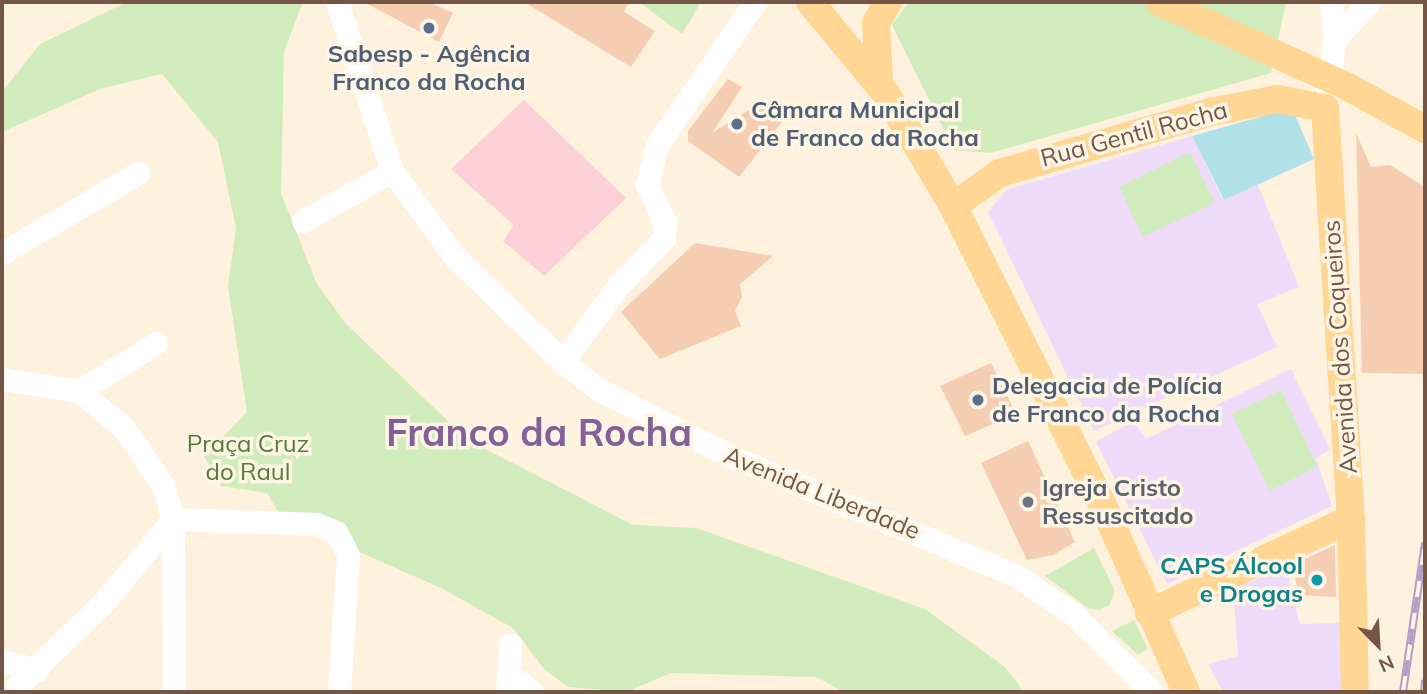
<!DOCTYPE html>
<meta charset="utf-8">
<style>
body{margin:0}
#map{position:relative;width:1427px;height:694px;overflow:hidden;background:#fef1de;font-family:Mulish,sans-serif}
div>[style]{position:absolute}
.education>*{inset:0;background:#eedbfa}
.medical>*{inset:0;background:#fcd0d6}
.green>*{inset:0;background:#d0ecbc}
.water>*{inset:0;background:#b1e1e8}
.building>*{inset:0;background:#f5cdb3}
.minor>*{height:23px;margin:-11.5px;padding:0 11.5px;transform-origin:11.5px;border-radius:11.5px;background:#fff}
.major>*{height:28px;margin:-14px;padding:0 14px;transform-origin:14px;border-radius:14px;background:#ffd693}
.rail>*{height:8px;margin-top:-4px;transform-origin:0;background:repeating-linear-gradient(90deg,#fff5e5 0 16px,#b39dc7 0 32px);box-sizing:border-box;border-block:2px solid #b39dc7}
.dots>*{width:19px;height:19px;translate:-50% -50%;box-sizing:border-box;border:4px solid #fff5e5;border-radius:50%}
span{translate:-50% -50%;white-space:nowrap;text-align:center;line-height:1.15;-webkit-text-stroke:7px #fff5e5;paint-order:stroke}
.service-label{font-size:24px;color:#4e5e75;font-weight:700}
.left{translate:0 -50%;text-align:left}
.street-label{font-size:24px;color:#755545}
.park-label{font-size:24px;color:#507c3c}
.worship-label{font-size:24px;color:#5b616d;font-weight:700}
.culture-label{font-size:24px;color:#0d838f;font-weight:700}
.right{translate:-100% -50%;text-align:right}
.town-label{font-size:38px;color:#855f99;font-weight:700}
.frame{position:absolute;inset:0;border:4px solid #755545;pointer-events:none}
.north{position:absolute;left:1343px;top:610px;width:70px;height:70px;-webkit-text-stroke:5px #fff5e5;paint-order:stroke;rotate:156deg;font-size:19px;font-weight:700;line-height:28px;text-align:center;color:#755545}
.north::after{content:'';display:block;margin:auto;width:24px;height:32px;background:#755545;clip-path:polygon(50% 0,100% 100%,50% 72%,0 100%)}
</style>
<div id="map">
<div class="education">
<i style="clip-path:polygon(1192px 136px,1223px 200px,1258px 185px,1299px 287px,1257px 304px,1277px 347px,1094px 431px,988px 212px,1006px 190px)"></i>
<i style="clip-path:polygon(1291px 369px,1330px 449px,1316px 458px,1332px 506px,1167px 584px,1096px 442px,1133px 421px,1146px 439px)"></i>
<i style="clip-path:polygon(1286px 567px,1300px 624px,1341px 623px,1341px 692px,1223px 692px,1208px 664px,1238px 656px,1233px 589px)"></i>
</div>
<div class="medical">
<i style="clip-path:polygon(524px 100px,626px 198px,544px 276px,503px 241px,514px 225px,451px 169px)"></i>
</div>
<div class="green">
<i style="clip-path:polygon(127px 2px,303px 2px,284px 51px,281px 193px,316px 282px,345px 323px,468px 440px,633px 525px,696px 528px,925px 609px,1005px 667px,1024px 692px,844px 692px,816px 677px,671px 673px,626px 692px,568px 687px,544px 669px,513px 628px,441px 588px,282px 518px,267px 493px,221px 486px,204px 456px,247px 412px,228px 286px,236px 228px,218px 142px,162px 74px,100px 89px,2px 132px,2px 92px,40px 44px)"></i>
<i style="clip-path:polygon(639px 2px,701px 2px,682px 34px)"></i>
<i style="clip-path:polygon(909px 2px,1286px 2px,1271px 73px,991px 153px,954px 150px,892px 25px)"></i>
<i style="clip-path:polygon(1190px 152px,1215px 203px,1143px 237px,1119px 187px)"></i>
<i style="clip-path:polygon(1281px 390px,1317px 466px,1270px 491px,1232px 414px)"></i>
<i style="clip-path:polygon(1094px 548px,1115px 591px,1109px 605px,1099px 610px,1088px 608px,1045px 576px)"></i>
<i style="clip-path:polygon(1134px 620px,1148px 649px,1138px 655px,1112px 631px)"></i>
</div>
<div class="water">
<i style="clip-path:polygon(1292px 108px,1314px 159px,1224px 200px,1192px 136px)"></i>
</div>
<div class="building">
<i style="clip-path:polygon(364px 2px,429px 2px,453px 13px,439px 42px)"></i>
<i style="clip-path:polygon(524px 2px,629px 2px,624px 12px,655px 31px,631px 67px)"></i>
<i style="clip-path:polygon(728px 79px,742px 87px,712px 133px,763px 101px,786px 117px,739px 177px,688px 141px,688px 131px)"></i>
<i style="clip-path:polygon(1356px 133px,1371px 167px,1390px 165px,1425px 187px,1425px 374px,1362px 373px)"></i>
<i style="clip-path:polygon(695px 243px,773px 256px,740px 284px,742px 297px,735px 311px,741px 326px,660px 359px,621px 312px)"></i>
<i style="clip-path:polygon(991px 363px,1016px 414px,965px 436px,940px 386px)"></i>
<i style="clip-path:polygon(1028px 441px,1075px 542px,1053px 555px,1027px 560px,981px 463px)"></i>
<i style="clip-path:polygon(1335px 545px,1336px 597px,1299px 595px,1292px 565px)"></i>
</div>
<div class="minor">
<i style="left:337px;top:2px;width:178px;rotate:72deg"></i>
<i style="left:392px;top:171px;width:107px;rotate:53.8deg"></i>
<i style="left:455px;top:257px;width:151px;rotate:44.2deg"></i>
<i style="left:563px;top:362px;width:44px;rotate:37.6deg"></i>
<i style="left:598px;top:389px;width:146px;rotate:26.9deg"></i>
<i style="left:728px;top:455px;width:313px;rotate:22.7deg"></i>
<i style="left:1017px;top:576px;width:68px;rotate:34.2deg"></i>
<i style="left:1073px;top:614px;width:111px;rotate:44.6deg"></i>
<i style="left:1335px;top:39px;width:50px;rotate:-47.4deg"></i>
<i style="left:1325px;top:108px;width:70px;rotate:-81.8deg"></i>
<i style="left:1335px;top:39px;width:37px;rotate:-96deg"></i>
<i style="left:303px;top:221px;width:102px;rotate:-29.3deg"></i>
<i style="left:2px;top:253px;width:158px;rotate:-30.5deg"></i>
<i style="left:563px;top:362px;width:92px;rotate:-54.2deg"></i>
<i style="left:617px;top:287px;width:68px;rotate:-46.2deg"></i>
<i style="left:664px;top:238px;width:16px;rotate:-86deg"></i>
<i style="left:665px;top:222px;width:41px;rotate:-115.9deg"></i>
<i style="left:647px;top:185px;width:41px;rotate:-76deg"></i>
<i style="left:657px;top:145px;width:173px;rotate:-55.6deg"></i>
<i style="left:2px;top:379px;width:78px;rotate:8.9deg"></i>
<i style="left:79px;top:391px;width:58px;rotate:39.4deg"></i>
<i style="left:124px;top:428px;width:70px;rotate:56.1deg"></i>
<i style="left:163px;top:486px;width:34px;rotate:73deg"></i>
<i style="left:173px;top:519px;width:173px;rotate:89.7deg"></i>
<i style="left:79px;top:391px;width:91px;rotate:-31.9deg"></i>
<i style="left:173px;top:519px;width:144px;rotate:2deg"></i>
<i style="left:317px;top:524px;width:21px;rotate:23deg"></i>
<i style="left:336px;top:532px;width:26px;rotate:62deg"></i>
<i style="left:348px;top:555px;width:137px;rotate:93.8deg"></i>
<i style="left:2px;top:661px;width:37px;rotate:14deg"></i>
<i style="left:509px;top:674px;width:29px;rotate:38deg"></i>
<i style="left:11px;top:692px;width:128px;rotate:-44.1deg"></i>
<i style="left:103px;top:603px;width:109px;rotate:-50.2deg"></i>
<i style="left:507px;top:692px;width:48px;rotate:-86.4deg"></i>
</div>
<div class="major">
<i style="left:810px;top:2px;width:121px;rotate:50.4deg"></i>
<i style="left:887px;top:95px;width:129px;rotate:59.3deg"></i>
<i style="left:953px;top:206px;width:332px;rotate:63.4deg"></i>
<i style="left:1102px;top:503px;width:207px;rotate:66deg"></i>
<i style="left:1160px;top:2px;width:206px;rotate:24.3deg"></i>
<i style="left:1348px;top:87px;width:88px;rotate:28.6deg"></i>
<i style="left:879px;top:82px;width:59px;rotate:-92.9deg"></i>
<i style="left:876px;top:23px;width:24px;rotate:-60deg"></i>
<i style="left:953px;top:206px;width:57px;rotate:-35.1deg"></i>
<i style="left:1000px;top:173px;width:220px;rotate:-16.1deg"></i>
<i style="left:1211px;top:112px;width:67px;rotate:-11.1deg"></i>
<i style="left:1277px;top:99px;width:49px;rotate:10.6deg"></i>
<i style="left:1325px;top:108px;width:412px;rotate:86.4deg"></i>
<i style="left:1351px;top:519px;width:173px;rotate:88.7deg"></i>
<i style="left:1149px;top:613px;width:223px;rotate:-25deg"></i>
</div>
<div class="rail">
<i style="left:1403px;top:692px;width:151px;rotate:-81.6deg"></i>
<i style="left:1424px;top:692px;width:12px;rotate:-85deg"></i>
</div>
<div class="dots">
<i style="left:429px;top:28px;background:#5c6f8a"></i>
<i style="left:737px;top:124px;background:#5c6f8a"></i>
<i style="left:978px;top:400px;background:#5c6f8a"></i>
<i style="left:1028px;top:502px;background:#6b7280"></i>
<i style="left:1317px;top:580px;background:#0f9aa8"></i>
</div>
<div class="service-label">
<span style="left:429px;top:68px">Sabesp - Agência<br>Franco da Rocha</span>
<span class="left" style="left:751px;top:124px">Câmara Municipal<br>de Franco da Rocha</span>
<span class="left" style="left:992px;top:400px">Delegacia de Polícia<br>de Franco da Rocha</span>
</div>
<div class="street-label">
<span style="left:1134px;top:134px;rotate:-15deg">Rua Gentil Rocha</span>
<span style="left:1340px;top:347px;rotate:-94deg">Avenida dos Coqueiros</span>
<span style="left:822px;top:493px;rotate:22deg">Avenida Liberdade</span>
</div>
<div class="park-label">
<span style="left:248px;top:458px">Praça Cruz<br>do Raul</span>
</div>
<div class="worship-label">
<span class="left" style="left:1042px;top:502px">Igreja Cristo<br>Ressuscitado</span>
</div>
<div class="culture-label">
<span class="right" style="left:1303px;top:580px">CAPS Álcool<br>e Drogas</span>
</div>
<div class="town-label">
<span style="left:539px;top:433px">Franco da Rocha</span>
</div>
<div class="frame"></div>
<div class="north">N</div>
</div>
